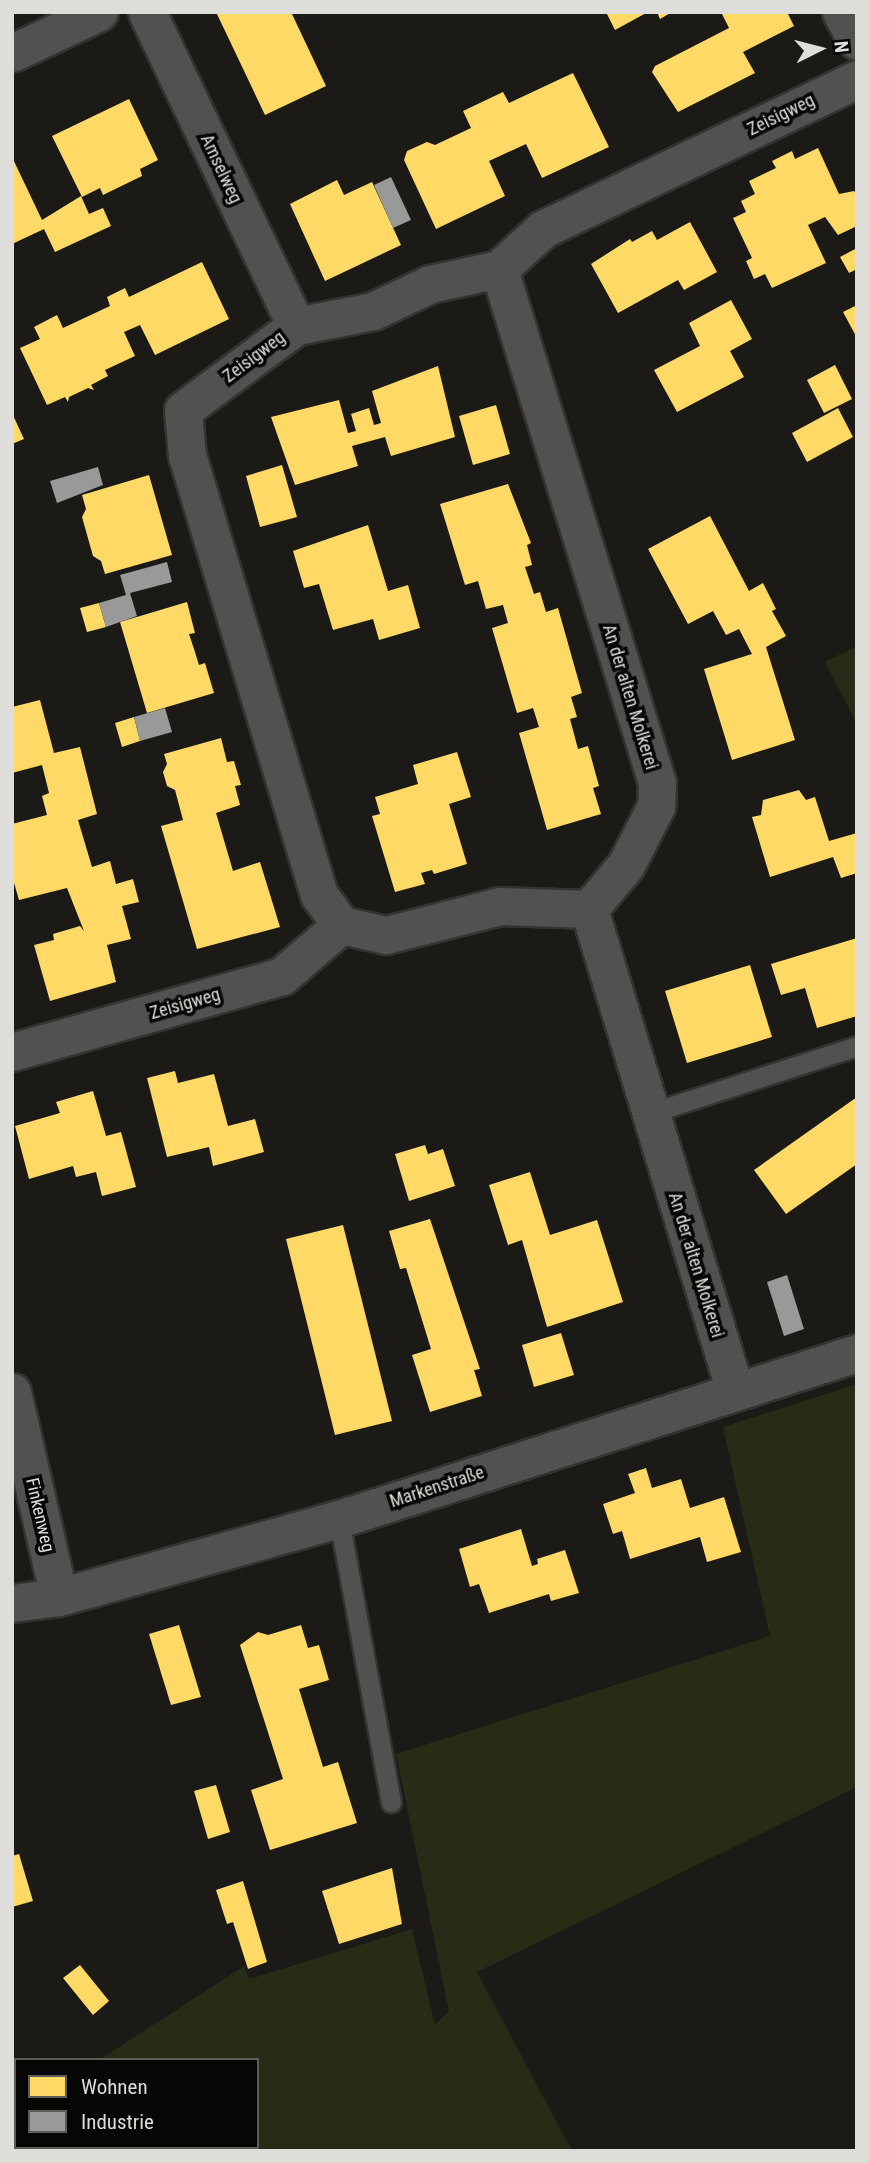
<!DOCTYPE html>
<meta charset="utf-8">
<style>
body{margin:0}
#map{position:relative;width:869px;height:2163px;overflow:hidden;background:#1b1a17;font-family:"Roboto Condensed",sans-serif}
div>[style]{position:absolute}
.green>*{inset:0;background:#262c15}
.homes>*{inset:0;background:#ffd966}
.industry>*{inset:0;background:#999}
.roads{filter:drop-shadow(2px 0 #343332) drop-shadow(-2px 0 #343332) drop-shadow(0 2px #343332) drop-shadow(0 -2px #343332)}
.service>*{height:19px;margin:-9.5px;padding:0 9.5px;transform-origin:9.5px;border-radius:9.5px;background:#52514f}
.minor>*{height:37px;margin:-18.5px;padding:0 18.5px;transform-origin:18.5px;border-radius:18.5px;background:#52514f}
.tertiary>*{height:38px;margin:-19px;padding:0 19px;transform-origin:19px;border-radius:19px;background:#52514f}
span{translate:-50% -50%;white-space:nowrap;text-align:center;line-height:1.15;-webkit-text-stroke:7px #060604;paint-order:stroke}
.street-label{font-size:18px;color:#deddd9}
.frame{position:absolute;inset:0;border:14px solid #deddd9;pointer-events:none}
.legend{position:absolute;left:14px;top:2058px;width:245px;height:91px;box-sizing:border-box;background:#060604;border:2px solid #5c5c59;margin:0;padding:9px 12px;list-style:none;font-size:21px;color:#deddd9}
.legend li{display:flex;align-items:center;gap:14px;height:35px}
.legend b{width:35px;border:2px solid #5c5c59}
.north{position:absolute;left:785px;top:14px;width:70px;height:70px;-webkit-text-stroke:5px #060604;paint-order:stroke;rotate:84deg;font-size:19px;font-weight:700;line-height:28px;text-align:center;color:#deddd9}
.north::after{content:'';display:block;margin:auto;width:24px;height:32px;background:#deddd9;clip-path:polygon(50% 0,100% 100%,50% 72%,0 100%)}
</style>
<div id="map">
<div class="green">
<i style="clip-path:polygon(857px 646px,857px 724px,825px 662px)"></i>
<i style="clip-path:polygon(857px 1384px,857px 1787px,477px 1972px,572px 2151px,12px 2151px,16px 2113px,16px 2147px,257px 2147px,257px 2060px,99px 2060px,244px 1966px,249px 1979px,412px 1929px,435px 2025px,449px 2011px,396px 1754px,770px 1636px,723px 1427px)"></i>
</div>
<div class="homes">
<i style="clip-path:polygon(216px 12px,291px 12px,326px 86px,265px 115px)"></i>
<i style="clip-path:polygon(606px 12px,648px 12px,615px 30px)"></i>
<i style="clip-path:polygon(657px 12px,672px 12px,660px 19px)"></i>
<i style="clip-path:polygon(721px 12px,787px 12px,794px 26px,743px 52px,755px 73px,678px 112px,652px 72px,655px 66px,729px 28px)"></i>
<i style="clip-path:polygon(573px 73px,609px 147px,542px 178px,526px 144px,489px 161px,505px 196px,436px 229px,404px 160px,407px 151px,427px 142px,435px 145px,471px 128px,463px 111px,503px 92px,509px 103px)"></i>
<i style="clip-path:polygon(129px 99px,158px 160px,140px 169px,142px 176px,103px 195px,100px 188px,82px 197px,52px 136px)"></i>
<i style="clip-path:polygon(818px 148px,839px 194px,854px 191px,857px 195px,857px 226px,838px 235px,825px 217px,808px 225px,826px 263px,772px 288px,765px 274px,754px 279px,746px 261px,752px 258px,733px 218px,746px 212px,741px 201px,755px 194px,749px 181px,776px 168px,772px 161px,792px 151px,795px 159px)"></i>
<i style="clip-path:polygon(12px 157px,42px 220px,81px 196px,89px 214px,103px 208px,111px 226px,55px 252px,44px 229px,12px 244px)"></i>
<i style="clip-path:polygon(337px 180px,344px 195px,372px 182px,401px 245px,325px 281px,290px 204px)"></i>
<i style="clip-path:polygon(690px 222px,717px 272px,684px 290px,678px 280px,618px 313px,591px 264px,630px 239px,632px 242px,652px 231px,657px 240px)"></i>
<i style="clip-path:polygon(857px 248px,857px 269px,849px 273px,840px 257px)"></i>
<i style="clip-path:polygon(202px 262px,229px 319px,155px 355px,140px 325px,124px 332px,135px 356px,105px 370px,108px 376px,91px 385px,94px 390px,88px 388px,69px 397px,68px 402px,65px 397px,47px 405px,20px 348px,40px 339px,34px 327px,57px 315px,63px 328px,110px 306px,107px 297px,125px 288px,129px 297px)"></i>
<i style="clip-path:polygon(731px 300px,752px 339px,730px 351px,744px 377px,677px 412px,654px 370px,700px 346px,689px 323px)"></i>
<i style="clip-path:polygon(857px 305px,857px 338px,843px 312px)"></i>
<i style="clip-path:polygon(835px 365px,852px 399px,824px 413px,807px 380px)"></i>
<i style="clip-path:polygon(438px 366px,455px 437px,391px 456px,385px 437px,352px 446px,358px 466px,295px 485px,271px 417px,339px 400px,348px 433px,356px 431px,351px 414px,369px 408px,374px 425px,381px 423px,372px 391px)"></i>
<i style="clip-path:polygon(496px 405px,510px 454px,473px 465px,459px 416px)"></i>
<i style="clip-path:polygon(838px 408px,853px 437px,807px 462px,792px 433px)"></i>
<i style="clip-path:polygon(12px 413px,24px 439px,12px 444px)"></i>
<i style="clip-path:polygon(282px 465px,297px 517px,260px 527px,246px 476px)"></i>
<i style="clip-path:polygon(149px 475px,172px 555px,105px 574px,101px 561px,93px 556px,82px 517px,86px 509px,82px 495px)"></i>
<i style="clip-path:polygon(508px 484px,531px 543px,527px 545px,532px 565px,525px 567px,534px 594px,540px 592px,546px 612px,558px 608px,582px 693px,571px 697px,577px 717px,570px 719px,578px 749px,588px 746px,599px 786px,593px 788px,601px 814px,547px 830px,519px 733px,539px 727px,533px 708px,517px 713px,492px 628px,508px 623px,503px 605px,486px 609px,478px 581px,465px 585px,440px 504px)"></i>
<i style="clip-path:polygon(710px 516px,749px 591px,763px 583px,776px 609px,772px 611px,786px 636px,766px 647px,795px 740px,732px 760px,704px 669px,752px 654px,739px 629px,726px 635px,713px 611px,688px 624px,648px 549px)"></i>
<i style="clip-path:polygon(368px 525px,388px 591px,408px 585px,420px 628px,379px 640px,373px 619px,333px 630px,319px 584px,304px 588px,293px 551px)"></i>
<i style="clip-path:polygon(187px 602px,195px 633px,189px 634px,194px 649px,199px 665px,205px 663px,214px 693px,147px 713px,120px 622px)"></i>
<i style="clip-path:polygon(99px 603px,106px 627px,87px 632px,80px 608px)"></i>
<i style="clip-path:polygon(40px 700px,54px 753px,80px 747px,97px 814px,78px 820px,92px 867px,110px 861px,116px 884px,133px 879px,139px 902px,122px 906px,131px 939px,107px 945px,116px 982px,50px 1001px,34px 945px,54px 940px,53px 934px,80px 926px,84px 931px,67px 888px,19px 900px,12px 876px,12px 824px,47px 815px,42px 796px,49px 793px,42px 765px,12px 773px,12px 707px)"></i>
<i style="clip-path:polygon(134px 717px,140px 741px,122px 747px,115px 723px)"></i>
<i style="clip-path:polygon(221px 738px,227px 762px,234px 761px,241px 785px,235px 786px,240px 805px,216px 813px,233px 871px,260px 862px,280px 927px,197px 949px,161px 826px,183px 820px,175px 790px,167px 786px,163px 772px,167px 764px,164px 754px)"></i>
<i style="clip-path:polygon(457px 752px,471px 797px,449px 804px,467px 864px,434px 874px,432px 870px,421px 873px,425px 884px,395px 892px,372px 816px,380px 814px,375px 797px,418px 784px,413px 765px)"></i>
<i style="clip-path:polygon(799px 790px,806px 800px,815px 797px,829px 841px,857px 833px,857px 873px,841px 878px,833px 857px,770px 877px,752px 817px,761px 815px,763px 800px)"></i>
<i style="clip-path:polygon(857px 938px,857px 1016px,817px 1028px,805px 988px,781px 995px,771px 964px)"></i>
<i style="clip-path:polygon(750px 965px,772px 1037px,687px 1063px,665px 991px)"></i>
<i style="clip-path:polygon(175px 1071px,178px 1083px,214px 1074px,228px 1126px,255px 1119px,264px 1152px,213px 1166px,209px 1147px,167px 1157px,147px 1078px)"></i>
<i style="clip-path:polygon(93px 1091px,106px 1136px,121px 1132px,136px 1187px,102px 1196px,96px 1172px,76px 1177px,73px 1166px,29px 1179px,15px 1126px,60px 1113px,56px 1102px)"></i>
<i style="clip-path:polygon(857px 1097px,857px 1164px,786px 1214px,754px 1170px)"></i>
<i style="clip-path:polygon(425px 1145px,428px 1154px,443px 1149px,455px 1186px,409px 1201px,395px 1154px)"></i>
<i style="clip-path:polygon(530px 1172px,550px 1235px,597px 1220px,623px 1302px,547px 1327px,522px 1240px,508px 1245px,489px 1185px)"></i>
<i style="clip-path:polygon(430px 1219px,480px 1369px,474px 1370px,482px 1396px,430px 1412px,412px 1355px,431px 1349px,406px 1268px,400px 1269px,389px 1231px)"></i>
<i style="clip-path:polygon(343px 1225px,392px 1421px,335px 1435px,286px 1239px)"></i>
<i style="clip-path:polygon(561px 1333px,574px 1375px,534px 1387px,522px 1345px)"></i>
<i style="clip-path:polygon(646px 1468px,652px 1488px,681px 1479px,690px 1508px,724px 1497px,741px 1552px,707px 1562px,700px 1537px,630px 1559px,622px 1531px,613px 1534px,603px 1504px,635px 1493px,628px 1474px)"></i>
<i style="clip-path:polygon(521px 1529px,532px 1566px,538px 1564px,537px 1559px,565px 1550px,579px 1593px,551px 1601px,549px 1594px,489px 1613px,479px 1584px,470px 1587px,459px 1549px)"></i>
<i style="clip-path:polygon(179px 1625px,201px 1697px,171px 1705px,149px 1634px)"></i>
<i style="clip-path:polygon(301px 1625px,308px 1648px,319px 1645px,329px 1680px,299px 1689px,323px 1767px,338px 1762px,357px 1823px,270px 1850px,251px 1790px,283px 1779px,240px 1645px,258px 1632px,268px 1635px)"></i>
<i style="clip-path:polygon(216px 1785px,230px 1832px,208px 1839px,194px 1791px)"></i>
<i style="clip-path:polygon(19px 1854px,33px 1901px,12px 1907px,12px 1856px)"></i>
<i style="clip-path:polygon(392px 1868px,402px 1924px,339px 1944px,322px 1891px)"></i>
<i style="clip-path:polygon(243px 1881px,267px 1962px,248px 1969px,233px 1922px,227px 1924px,216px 1890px)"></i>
<i style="clip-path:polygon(80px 1965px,109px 2001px,93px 2015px,63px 1978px)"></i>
</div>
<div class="industry">
<i style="clip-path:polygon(391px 177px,411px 220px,393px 228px,374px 185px)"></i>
<i style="clip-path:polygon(98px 467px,103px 485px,57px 503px,50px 481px)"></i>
<i style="clip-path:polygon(167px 562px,172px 582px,130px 593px,137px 616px,106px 627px,99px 603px,126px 595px,120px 575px)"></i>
<i style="clip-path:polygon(165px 708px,172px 732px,140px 741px,134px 717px)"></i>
<i style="clip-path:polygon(787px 1275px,804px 1329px,784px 1336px,767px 1282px)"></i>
</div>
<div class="roads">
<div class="service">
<i style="left:650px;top:1113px;width:218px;rotate:-17.9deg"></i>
<i style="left:339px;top:1519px;width:288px;rotate:79.6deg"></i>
</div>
<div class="minor">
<i style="left:147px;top:12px;width:348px;rotate:64.6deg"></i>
<i style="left:12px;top:53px;width:96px;rotate:-25.2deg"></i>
<i style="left:499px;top:269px;width:538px;rotate:72.91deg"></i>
<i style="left:657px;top:783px;width:23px;rotate:92deg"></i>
<i style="left:656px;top:806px;width:66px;rotate:117deg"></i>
<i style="left:626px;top:865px;width:57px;rotate:130.1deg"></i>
<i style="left:589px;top:909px;width:504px;rotate:73.15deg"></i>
<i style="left:589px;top:909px;width:89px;rotate:-178.1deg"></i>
<i style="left:500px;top:906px;width:118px;rotate:165.7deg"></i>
<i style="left:386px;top:935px;width:46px;rotate:-167.5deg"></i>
<i style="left:341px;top:925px;width:37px;rotate:-126deg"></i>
<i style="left:319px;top:895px;width:458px;rotate:-106.7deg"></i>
<i style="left:187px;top:456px;width:46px;rotate:-95deg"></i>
<i style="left:183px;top:410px;width:141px;rotate:-36.6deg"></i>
<i style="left:296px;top:326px;width:78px;rotate:-11deg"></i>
<i style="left:373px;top:311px;width:63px;rotate:-25.3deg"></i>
<i style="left:430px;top:284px;width:71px;rotate:-12.3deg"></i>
<i style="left:499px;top:269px;width:59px;rotate:-42.3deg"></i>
<i style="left:543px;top:229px;width:348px;rotate:-25.5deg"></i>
<i style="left:12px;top:1052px;width:280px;rotate:-15.7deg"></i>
<i style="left:282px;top:976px;width:78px;rotate:-40.8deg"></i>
<i style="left:12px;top:1392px;width:210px;rotate:77.1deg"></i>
<i style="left:12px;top:1603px;width:47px;rotate:-7.3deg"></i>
<i style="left:59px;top:1597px;width:291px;rotate:-15.6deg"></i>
<i style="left:339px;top:1519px;width:544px;rotate:-17.77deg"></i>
</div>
<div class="tertiary">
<i style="left:842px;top:12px;width:32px;rotate:62deg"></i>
</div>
</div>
<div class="street-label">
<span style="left:781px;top:115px;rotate:-26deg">Zeisigweg</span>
<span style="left:221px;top:169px;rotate:65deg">Amselweg</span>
<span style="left:254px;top:357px;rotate:-37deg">Zeisigweg</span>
<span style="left:630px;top:697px;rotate:73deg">An der alten Molkerei</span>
<span style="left:185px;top:1004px;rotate:-16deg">Zeisigweg</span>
<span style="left:696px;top:1265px;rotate:73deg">An der alten Molkerei</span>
<span style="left:437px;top:1487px;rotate:-18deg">Markenstraße</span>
<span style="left:40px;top:1515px;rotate:77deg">Finkenweg</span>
</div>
<div class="frame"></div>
<ul class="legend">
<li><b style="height:19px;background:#ffd966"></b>Wohnen</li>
<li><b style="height:19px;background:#999"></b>Industrie</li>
</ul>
<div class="north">N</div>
</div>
